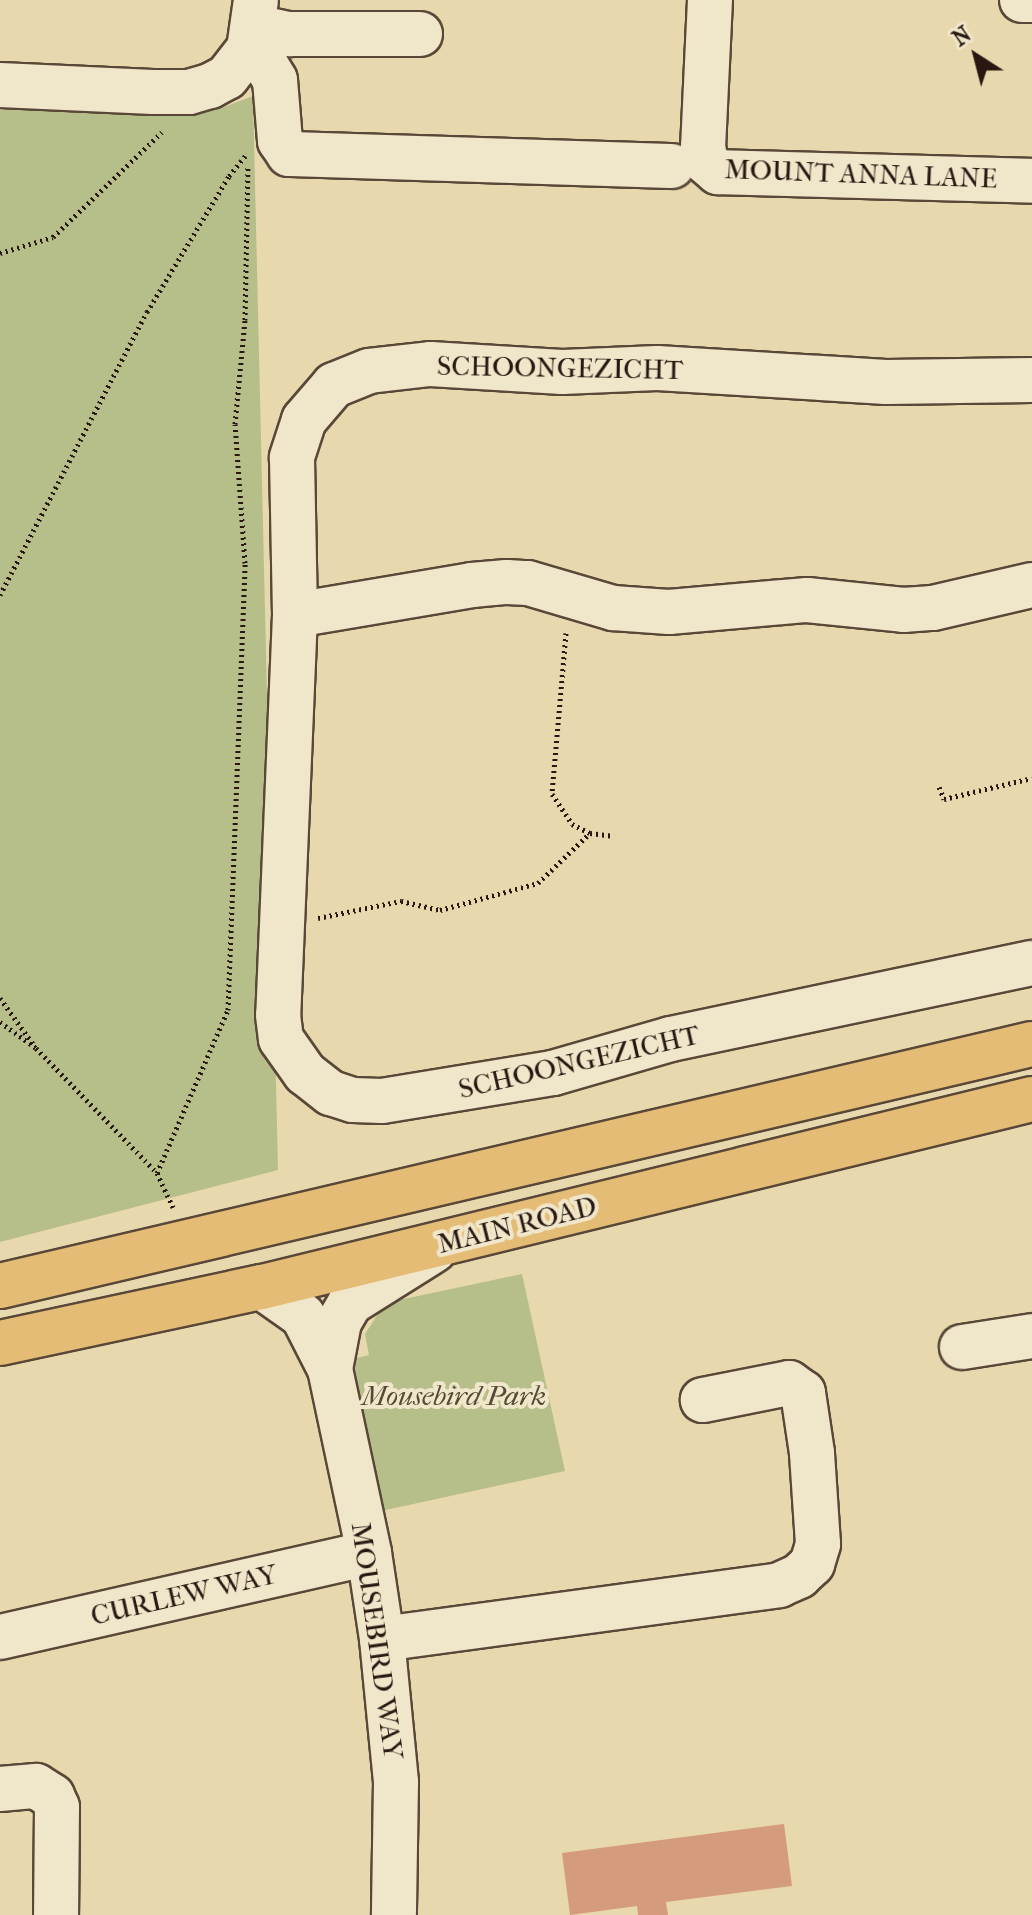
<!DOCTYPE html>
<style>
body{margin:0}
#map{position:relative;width:1032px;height:1915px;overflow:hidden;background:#e8d8ad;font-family:"IM FELL French Canon",serif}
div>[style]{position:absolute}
.green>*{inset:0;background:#b6be89}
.building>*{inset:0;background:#d59b7d}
.path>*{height:5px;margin-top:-2.5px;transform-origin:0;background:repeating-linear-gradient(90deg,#291811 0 2px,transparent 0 6px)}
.roads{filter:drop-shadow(2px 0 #594838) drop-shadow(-2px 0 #594838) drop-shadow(0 2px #594838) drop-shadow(0 -2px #594838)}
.minor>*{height:44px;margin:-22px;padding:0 22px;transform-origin:22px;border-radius:22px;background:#f0e6ca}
.major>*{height:44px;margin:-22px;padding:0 22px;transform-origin:22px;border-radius:22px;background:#e4bc76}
span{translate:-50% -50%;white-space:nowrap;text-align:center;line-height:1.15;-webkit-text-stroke:8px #f0e6ca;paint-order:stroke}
.street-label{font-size:28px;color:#291811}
.park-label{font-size:28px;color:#534a35;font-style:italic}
.north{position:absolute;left:936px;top:16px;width:80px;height:80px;-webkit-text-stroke:6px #f0e6ca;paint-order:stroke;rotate:324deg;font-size:22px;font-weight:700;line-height:32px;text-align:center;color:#291811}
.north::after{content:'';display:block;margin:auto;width:28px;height:36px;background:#291811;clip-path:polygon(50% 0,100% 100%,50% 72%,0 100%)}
</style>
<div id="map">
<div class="green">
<i style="clip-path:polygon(253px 96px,278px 1170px,0 1242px,0 110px,94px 107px,216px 110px)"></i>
<i style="clip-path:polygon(522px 1274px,565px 1471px,381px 1511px,349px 1360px,369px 1355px,365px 1334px,385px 1303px)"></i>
</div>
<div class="building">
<i style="clip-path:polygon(784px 1824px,792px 1886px,666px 1902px,668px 1915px,638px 1915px,637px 1906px,570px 1915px,562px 1853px)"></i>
</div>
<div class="path">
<i style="left:0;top:253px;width:55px;rotate:-16.8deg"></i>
<i style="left:53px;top:237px;width:151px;rotate:-43.9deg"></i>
<i style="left:0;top:595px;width:319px;rotate:-62.6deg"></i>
<i style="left:147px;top:312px;width:159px;rotate:-58.9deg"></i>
<i style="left:229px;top:176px;width:26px;rotate:-51deg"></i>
<i style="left:566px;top:633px;width:162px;rotate:95deg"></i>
<i style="left:552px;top:794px;width:36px;rotate:56deg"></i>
<i style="left:572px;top:824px;width:20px;rotate:27deg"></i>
<i style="left:590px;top:833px;width:24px;rotate:7deg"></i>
<i style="left:939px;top:787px;width:13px;rotate:67deg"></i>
<i style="left:944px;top:799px;width:90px;rotate:-13.4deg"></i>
<i style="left:318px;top:918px;width:85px;rotate:-11.6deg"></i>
<i style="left:401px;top:901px;width:40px;rotate:13deg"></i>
<i style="left:440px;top:910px;width:102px;rotate:-15.4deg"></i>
<i style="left:538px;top:883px;width:72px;rotate:-43.9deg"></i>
<i style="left:0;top:998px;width:57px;rotate:54.3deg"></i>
<i style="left:0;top:1022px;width:44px;rotate:35.8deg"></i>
<i style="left:36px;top:1048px;width:174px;rotate:45.9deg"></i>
<i style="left:157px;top:1173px;width:38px;rotate:65deg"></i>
<i style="left:157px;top:1173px;width:178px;rotate:-66.5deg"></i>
<i style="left:228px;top:1010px;width:447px;rotate:-87.8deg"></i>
<i style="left:245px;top:563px;width:139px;rotate:-94.1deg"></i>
<i style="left:235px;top:424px;width:104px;rotate:-84.5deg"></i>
<i style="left:245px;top:320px;width:154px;rotate:-88.9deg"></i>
</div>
<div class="roads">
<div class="minor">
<i style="left:710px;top:0;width:147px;rotate:92.7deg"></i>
<i style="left:703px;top:147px;width:15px;rotate:79deg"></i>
<i style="left:706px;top:162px;width:16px;rotate:40deg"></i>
<i style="left:718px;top:172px;width:314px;rotate:1.6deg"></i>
<i style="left:1022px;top:0;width:10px"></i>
<i style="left:255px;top:27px;width:35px;rotate:12deg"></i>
<i style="left:289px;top:34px;width:131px"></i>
<i style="left:249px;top:49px;width:23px;rotate:43deg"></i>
<i style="left:266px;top:65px;width:17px;rotate:59deg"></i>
<i style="left:275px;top:80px;width:61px;rotate:85.3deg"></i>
<i style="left:280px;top:141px;width:16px;rotate:55deg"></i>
<i style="left:289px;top:154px;width:383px;rotate:1.8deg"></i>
<i style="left:0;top:85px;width:153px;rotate:2.6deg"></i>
<i style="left:153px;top:92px;width:36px"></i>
<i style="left:189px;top:92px;width:22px;rotate:-16deg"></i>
<i style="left:210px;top:86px;width:19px;rotate:-28deg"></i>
<i style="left:227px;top:77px;width:36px;rotate:-52deg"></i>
<i style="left:249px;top:49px;width:49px;rotate:-81.9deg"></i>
<i style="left:1032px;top:380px;width:146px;rotate:179.2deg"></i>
<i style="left:886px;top:382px;width:229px;rotate:-176.5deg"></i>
<i style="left:657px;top:368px;width:95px;rotate:177.6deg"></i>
<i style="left:562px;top:372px;width:132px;rotate:-176.5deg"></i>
<i style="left:430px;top:364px;width:61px;rotate:173.5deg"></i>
<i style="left:369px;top:371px;width:38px;rotate:158deg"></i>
<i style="left:334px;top:385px;width:46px;rotate:130.6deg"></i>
<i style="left:304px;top:420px;width:40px;rotate:108deg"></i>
<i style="left:292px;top:458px;width:157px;rotate:88.9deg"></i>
<i style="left:295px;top:615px;width:400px;rotate:92.4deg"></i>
<i style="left:278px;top:1015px;width:24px;rotate:83deg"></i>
<i style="left:281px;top:1039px;width:42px;rotate:54.8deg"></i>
<i style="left:305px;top:1073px;width:33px;rotate:38deg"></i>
<i style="left:331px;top:1093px;width:23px;rotate:18deg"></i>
<i style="left:353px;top:1100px;width:29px;rotate:2deg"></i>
<i style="left:382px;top:1101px;width:173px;rotate:-9.3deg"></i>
<i style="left:553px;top:1073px;width:123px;rotate:-16.1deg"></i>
<i style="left:671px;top:1039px;width:369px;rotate:-11.9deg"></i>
<i style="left:295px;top:615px;width:180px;rotate:-9.6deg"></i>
<i style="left:472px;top:585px;width:35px;rotate:-5deg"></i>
<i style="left:507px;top:582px;width:21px;rotate:3deg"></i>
<i style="left:528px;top:583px;width:89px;rotate:16.4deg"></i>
<i style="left:613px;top:608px;width:56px;rotate:4.1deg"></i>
<i style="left:669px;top:612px;width:139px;rotate:-5deg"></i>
<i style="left:807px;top:600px;width:97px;rotate:5.9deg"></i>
<i style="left:903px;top:610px;width:30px;rotate:-4deg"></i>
<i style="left:933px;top:608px;width:102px;rotate:-13.1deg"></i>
<i style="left:262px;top:1287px;width:50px;rotate:35.3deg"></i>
<i style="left:303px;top:1316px;width:59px;rotate:63deg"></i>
<i style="left:330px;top:1369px;width:188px;rotate:78deg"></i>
<i style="left:369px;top:1553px;width:87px;rotate:81.4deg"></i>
<i style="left:382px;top:1639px;width:144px;rotate:84.4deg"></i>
<i style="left:396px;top:1782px;width:133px;rotate:90.9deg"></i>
<i style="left:962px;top:1347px;width:71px;rotate:-8.9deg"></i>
<i style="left:330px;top:1369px;width:48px;rotate:-79.2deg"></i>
<i style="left:339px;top:1322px;width:22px;rotate:-60deg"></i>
<i style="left:350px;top:1303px;width:99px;rotate:-32.2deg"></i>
<i style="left:0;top:1637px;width:378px;rotate:-12.8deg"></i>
<i style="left:382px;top:1639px;width:401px;rotate:-7.7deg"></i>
<i style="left:779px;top:1585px;width:22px;rotate:-24deg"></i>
<i style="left:799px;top:1576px;width:18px;rotate:-43deg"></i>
<i style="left:812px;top:1564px;width:21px;rotate:-73deg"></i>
<i style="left:818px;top:1544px;width:91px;rotate:-93.8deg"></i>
<i style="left:812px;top:1453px;width:61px;rotate:-98.5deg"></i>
<i style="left:803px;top:1393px;width:17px;rotate:-144deg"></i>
<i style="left:789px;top:1383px;width:88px;rotate:168.8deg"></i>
<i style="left:0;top:1789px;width:36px;rotate:-5deg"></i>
<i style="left:36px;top:1786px;width:19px;rotate:32deg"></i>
<i style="left:52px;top:1796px;width:12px;rotate:66deg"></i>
<i style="left:57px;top:1807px;width:108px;rotate:90.5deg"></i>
</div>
<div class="major">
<i style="left:0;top:1286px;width:1060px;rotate:-13.2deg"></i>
<i style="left:0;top:1343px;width:268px;rotate:-12.1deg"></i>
<i style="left:262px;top:1287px;width:793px;rotate:-13.72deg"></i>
</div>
</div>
<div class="street-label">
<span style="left:861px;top:174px;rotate:2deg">MOUNT ANNA LANE</span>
<span style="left:560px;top:368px;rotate:1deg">SCHOONGEZICHT</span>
<span style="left:579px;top:1062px;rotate:-13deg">SCHOONGEZICHT</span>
<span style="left:517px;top:1225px;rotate:-14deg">MAIN ROAD</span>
<span style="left:184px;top:1595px;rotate:-13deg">CURLEW WAY</span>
<span style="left:377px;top:1641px;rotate:82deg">MOUSEBIRD WAY</span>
</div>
<div class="park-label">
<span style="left:454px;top:1396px">Mousebird Park</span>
</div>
<div class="north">N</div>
</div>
